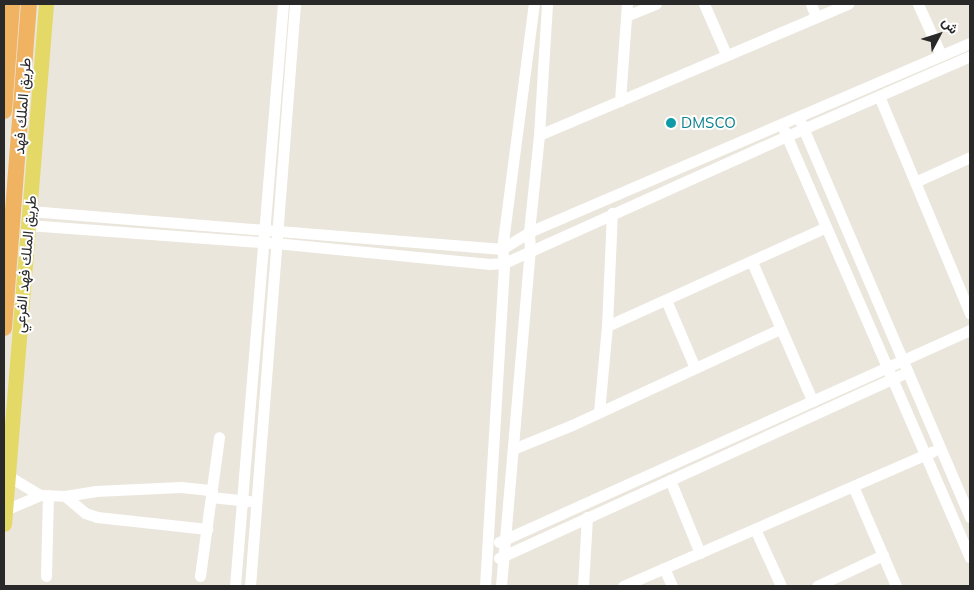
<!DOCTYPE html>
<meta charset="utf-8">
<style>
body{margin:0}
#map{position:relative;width:974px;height:590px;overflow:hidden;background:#eae6dc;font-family:Mulish,Vazirmatn,sans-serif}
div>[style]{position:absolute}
.minor>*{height:11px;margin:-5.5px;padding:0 5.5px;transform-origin:5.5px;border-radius:5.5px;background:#fff}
.major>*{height:15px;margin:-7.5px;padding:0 7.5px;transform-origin:7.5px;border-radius:7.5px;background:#e4d967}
.highway>*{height:16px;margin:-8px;padding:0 8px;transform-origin:8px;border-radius:8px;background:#f0b361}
.dots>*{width:14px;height:14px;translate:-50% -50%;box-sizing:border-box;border:2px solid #fff;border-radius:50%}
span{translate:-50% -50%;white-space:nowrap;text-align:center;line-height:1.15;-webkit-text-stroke:4px #fff;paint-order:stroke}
.street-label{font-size:15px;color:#292929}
.culture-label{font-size:15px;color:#0d838f}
.left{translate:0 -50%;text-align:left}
.frame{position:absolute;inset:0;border:5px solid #292929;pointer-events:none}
.north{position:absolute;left:914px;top:10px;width:50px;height:50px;-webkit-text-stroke:4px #fff;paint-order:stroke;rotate:50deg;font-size:14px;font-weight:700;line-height:20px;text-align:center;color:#292929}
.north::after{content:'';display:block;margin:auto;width:18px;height:22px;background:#292929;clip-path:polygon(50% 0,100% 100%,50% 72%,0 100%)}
</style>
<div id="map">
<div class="minor">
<i style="left:704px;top:4px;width:55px;rotate:66.3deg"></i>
<i style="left:811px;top:4px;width:14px;rotate:69deg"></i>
<i style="left:918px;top:4px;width:56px;rotate:65.7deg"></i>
<i style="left:626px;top:16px;width:32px;rotate:-22deg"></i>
<i style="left:879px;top:96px;width:236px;rotate:67.3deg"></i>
<i style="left:620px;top:101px;width:97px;rotate:-85.9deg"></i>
<i style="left:801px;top:123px;width:429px;rotate:66.8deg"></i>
<i style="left:784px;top:130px;width:466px;rotate:66.5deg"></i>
<i style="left:539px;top:135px;width:336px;rotate:-23deg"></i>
<i style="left:915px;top:182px;width:60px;rotate:-24.4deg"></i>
<i style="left:30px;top:211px;width:474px;rotate:4.6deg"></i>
<i style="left:502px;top:249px;width:32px;rotate:-32deg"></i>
<i style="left:529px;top:232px;width:480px;rotate:-23.2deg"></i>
<i style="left:28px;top:225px;width:248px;rotate:4.2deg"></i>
<i style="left:275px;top:243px;width:216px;rotate:5.6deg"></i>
<i style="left:490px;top:264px;width:14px;rotate:-4deg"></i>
<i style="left:504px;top:263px;width:310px;rotate:-24.2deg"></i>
<i style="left:787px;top:136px;width:200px;rotate:-23.6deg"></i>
<i style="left:752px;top:262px;width:150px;rotate:66.5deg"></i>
<i style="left:666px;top:300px;width:74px;rotate:66.9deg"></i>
<i style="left:607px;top:326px;width:240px;rotate:-24.3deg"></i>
<i style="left:599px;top:412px;width:86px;rotate:-84.7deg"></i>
<i style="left:607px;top:326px;width:113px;rotate:-87.5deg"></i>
<i style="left:513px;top:449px;width:64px;rotate:-22.1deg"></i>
<i style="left:572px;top:425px;width:229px;rotate:-24.8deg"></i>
<i style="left:670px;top:480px;width:79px;rotate:67.7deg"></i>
<i style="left:853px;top:486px;width:109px;rotate:66.7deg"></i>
<i style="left:40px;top:495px;width:25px;rotate:2deg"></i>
<i style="left:65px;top:496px;width:30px;rotate:-9deg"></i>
<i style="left:95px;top:491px;width:86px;rotate:-2.7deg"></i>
<i style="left:181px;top:487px;width:31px;rotate:6deg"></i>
<i style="left:65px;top:496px;width:26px;rotate:40deg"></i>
<i style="left:85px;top:513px;width:13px;rotate:18deg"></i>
<i style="left:97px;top:517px;width:111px;rotate:6.2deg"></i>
<i style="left:211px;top:497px;width:38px;rotate:6deg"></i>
<i style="left:5px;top:510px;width:38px;rotate:-23deg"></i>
<i style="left:40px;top:495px;width:39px;rotate:-149deg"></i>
<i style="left:755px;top:529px;width:63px;rotate:65.5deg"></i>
<i style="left:499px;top:542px;width:517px;rotate:-24.23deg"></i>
<i style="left:499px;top:558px;width:449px;rotate:-24.5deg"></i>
<i style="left:664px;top:568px;width:20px;rotate:66deg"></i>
<i style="left:46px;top:576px;width:81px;rotate:-88.6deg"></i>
<i style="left:200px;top:576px;width:140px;rotate:-82.2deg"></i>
<i style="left:235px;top:586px;width:584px;rotate:-85.29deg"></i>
<i style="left:250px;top:586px;width:584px;rotate:-85.58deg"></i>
<i style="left:485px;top:586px;width:324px;rotate:-86.6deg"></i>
<i style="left:504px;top:263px;width:14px;rotate:-98deg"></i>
<i style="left:502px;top:249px;width:247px;rotate:-82.6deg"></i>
<i style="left:501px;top:586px;width:336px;rotate:-85.1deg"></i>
<i style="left:530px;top:251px;width:19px;rotate:-93deg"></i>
<i style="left:529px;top:232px;width:98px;rotate:-84.1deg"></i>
<i style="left:539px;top:135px;width:131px;rotate:-86.5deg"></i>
<i style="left:583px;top:586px;width:69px;rotate:-86.7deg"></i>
<i style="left:623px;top:586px;width:338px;rotate:-23.5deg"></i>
<i style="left:817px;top:586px;width:73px;rotate:-25.2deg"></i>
</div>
<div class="major">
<i style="left:4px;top:524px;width:522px;rotate:-85.38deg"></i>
</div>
<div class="highway">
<i style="left:4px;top:111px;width:107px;rotate:-85.7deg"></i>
<i style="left:4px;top:328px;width:325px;rotate:-85.6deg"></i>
</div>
<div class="dots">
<i style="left:671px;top:123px;background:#0f9aa8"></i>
</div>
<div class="street-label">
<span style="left:22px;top:106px;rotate:-86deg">طريق الملك فهد</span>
<span style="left:25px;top:264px;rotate:-85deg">طريق الملك فهد الفرعي</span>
</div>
<div class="culture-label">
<span class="left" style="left:681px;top:123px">DMSCO</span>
</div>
<div class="frame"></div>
<div class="north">ش</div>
</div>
